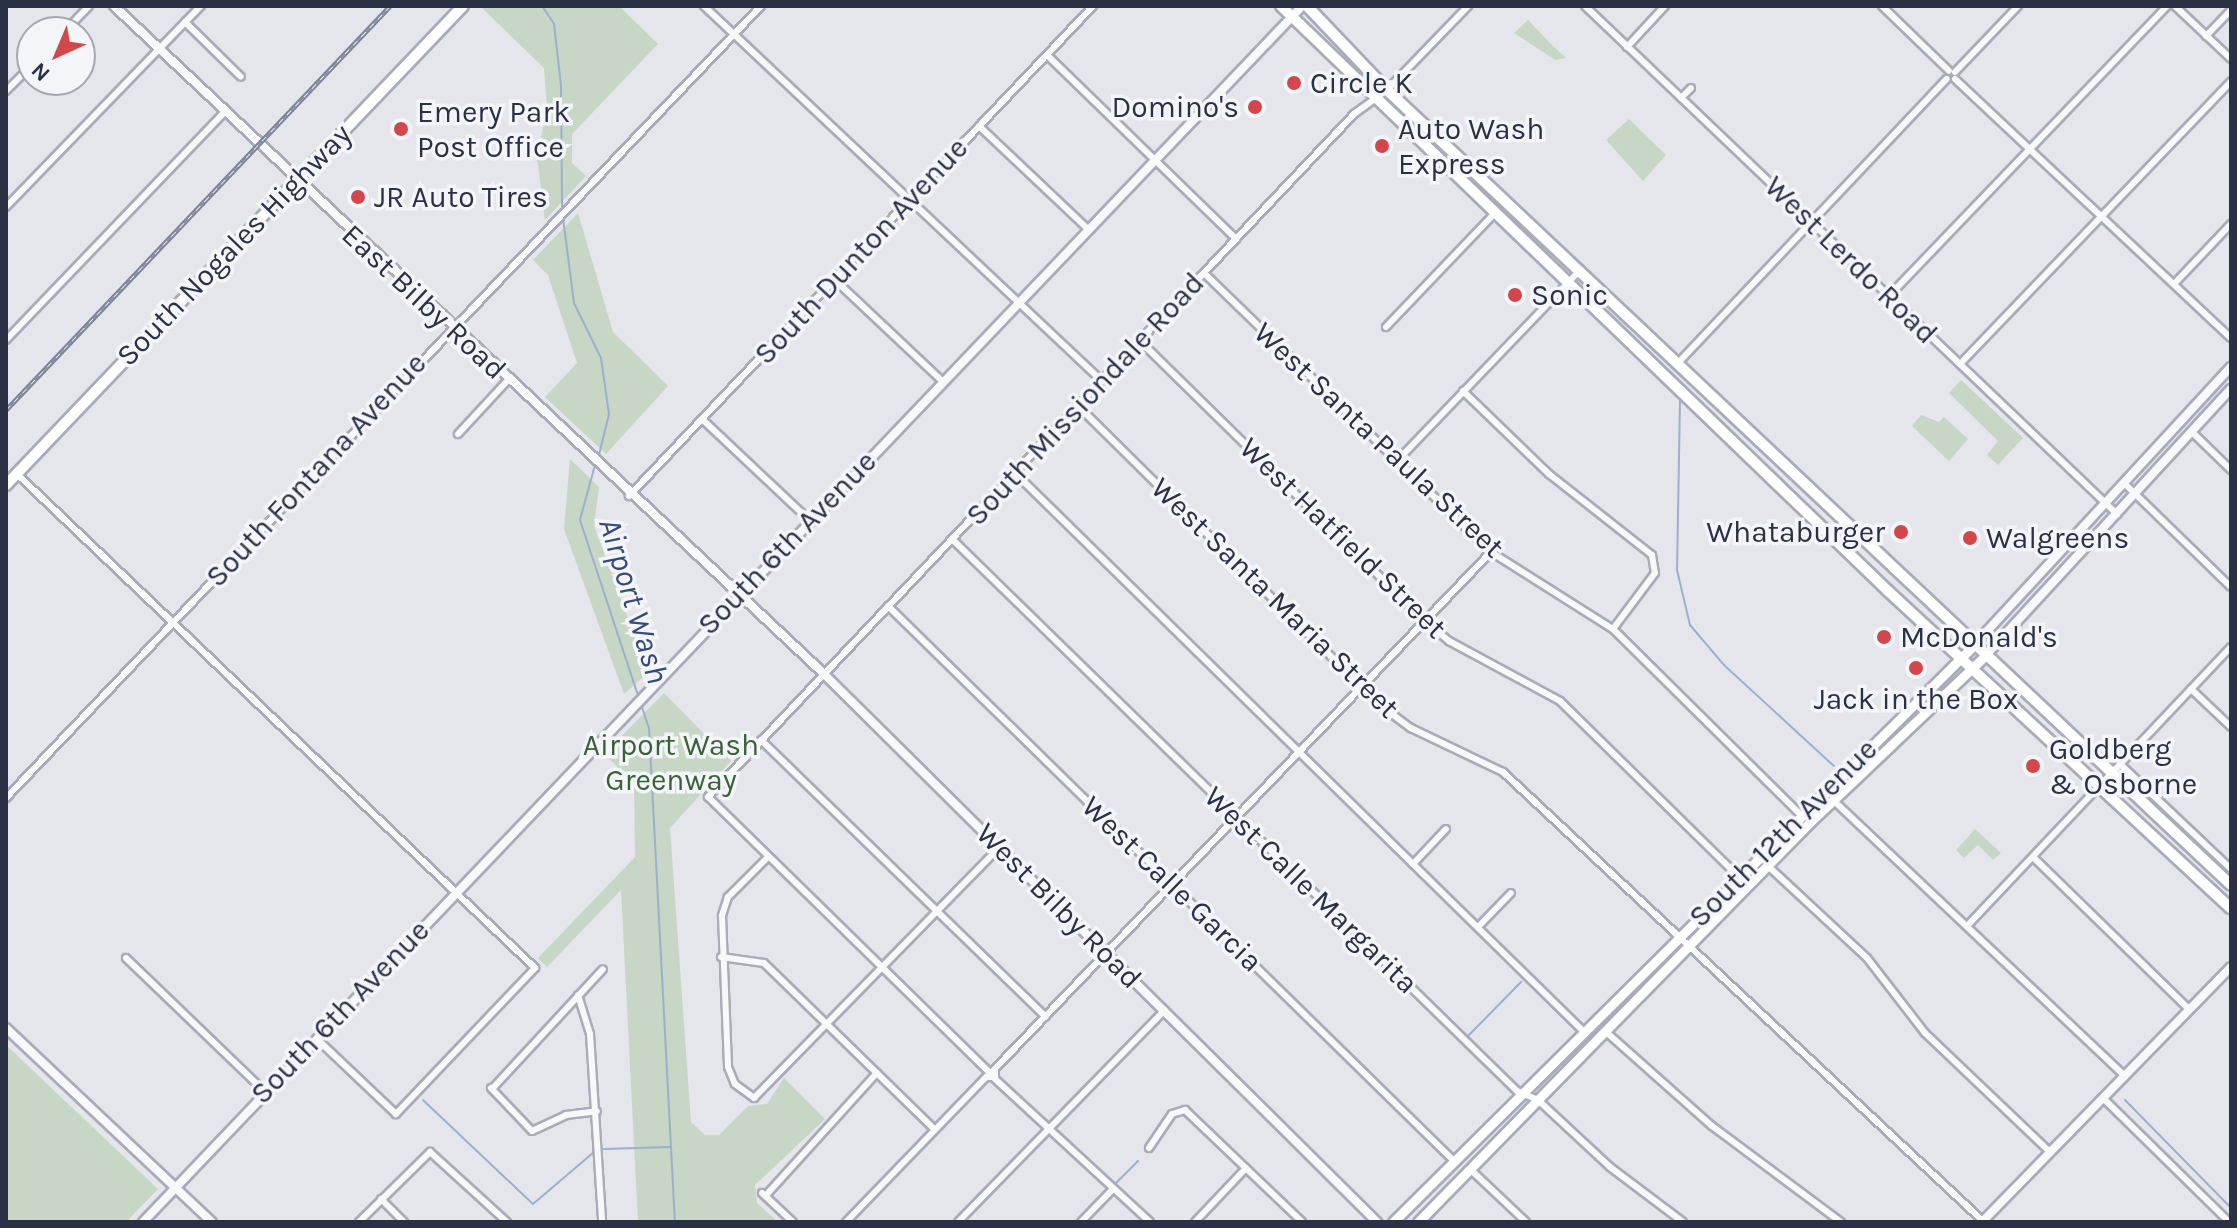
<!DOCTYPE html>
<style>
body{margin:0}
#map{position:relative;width:2237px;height:1228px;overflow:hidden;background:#e4e6ec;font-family:Karla,sans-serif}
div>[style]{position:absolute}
.green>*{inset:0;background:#c7d6c5}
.stream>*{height:2px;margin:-1px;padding:0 1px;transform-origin:1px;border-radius:1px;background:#9eafcd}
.roads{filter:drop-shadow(2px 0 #a9acb7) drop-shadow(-2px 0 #a9acb7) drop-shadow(0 2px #a9acb7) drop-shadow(0 -2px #a9acb7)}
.minor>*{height:6px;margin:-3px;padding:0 3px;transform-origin:3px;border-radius:3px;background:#f7f8fa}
.tertiary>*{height:8px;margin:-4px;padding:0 4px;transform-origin:4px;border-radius:4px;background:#f7f8fa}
.secondary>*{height:9px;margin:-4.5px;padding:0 4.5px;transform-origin:4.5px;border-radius:4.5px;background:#fff}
.primary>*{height:10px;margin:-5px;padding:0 5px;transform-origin:5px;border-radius:5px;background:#fff}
.rail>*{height:5px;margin-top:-2.5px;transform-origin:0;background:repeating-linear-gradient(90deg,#f4f5f9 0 6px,#7d8396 0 12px);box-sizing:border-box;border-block:2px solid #7d8396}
.dots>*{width:22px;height:22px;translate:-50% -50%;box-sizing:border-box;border:4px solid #f4f5f9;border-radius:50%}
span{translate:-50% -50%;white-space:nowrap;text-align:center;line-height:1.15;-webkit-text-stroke:7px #f4f5f9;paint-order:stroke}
.poi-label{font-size:30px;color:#2b3145}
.left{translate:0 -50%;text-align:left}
.right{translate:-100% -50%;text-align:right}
.street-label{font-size:30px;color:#2b3145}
.park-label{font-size:30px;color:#3a6137}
.water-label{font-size:32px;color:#334a7b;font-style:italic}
.frame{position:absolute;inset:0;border:8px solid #2b3145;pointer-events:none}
.north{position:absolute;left:16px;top:16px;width:80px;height:80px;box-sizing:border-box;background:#f4f5f9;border:2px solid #a4a7b1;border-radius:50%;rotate:224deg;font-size:22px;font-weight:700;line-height:32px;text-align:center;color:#2b3145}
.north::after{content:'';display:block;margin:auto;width:28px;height:36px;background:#d3474a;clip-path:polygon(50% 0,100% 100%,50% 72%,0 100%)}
</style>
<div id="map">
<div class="green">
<i style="clip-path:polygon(619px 6px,658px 44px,572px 134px,572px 163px,586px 176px,545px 220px,537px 158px,547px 108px,544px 68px,481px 7px)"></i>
<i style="clip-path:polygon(1528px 20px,1552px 45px,1566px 58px,1555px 60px,1514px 33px)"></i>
<i style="clip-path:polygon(1629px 119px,1666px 155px,1643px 181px,1606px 140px)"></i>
<i style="clip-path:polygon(578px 213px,613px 332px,668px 386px,606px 454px,545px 397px,577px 363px,548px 275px,533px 260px)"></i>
<i style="clip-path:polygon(1961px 380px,2023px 438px,1998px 465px,1987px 455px,1998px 441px,1949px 393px)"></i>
<i style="clip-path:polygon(1921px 415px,1939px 422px,1944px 417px,1968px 439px,1949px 461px,1912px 426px)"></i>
<i style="clip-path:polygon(570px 459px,599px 487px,594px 526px,648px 673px,624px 694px,564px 529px)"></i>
<i style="clip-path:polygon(664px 693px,731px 761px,670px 828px,691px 1122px,705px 1135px,719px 1135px,748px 1106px,767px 1104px,784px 1078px,825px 1119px,755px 1185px,757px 1203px,778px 1222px,638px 1222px,621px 890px,547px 967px,538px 958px,635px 857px,634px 783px,604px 754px)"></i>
<i style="clip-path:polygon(1975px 829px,2001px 853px,1993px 860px,1978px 845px,1964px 858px,1956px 850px)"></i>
<i style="clip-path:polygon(6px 1045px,158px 1189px,126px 1222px,6px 1222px)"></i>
</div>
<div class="stream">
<i style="left:542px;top:6px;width:22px;rotate:56deg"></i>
<i style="left:554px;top:24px;width:61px;rotate:83.5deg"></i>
<i style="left:561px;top:85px;width:127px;rotate:89.5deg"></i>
<i style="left:563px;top:218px;width:86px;rotate:82.6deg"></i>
<i style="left:574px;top:303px;width:61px;rotate:63.9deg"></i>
<i style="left:601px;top:358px;width:57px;rotate:81.9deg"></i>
<i style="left:609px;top:414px;width:42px;rotate:103.7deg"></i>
<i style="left:1680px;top:400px;width:170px;rotate:91deg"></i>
<i style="left:1677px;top:570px;width:57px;rotate:76.7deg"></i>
<i style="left:1690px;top:625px;width:52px;rotate:49.6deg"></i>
<i style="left:1724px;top:665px;width:149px;rotate:42.6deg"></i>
<i style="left:595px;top:465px;width:57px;rotate:105.3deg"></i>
<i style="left:580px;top:520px;width:188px;rotate:71.7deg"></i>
<i style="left:641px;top:704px;width:25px;rotate:72deg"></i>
<i style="left:649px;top:728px;width:495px;rotate:87deg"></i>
<i style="left:1468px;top:1036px;width:76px;rotate:-45.5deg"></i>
<i style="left:423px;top:1100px;width:151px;rotate:43.4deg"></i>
<i style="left:533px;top:1204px;width:79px;rotate:-40.4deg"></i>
<i style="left:2125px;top:1100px;width:151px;rotate:45.5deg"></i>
<i style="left:604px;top:1149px;width:66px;rotate:-1.7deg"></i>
<i style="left:1114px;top:1185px;width:34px;rotate:-45deg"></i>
</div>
<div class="roads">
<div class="minor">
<i style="left:704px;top:6px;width:547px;rotate:43.3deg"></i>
<i style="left:1585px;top:6px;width:736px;rotate:43.68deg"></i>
<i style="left:1882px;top:6px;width:93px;rotate:44.1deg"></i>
<i style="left:2175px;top:6px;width:77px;rotate:43.4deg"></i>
<i style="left:185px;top:22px;width:78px;rotate:44.5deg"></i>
<i style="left:64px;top:32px;width:36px;rotate:-46deg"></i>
<i style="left:2206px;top:36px;width:36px;rotate:-46deg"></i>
<i style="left:1627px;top:47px;width:56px;rotate:-47.2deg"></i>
<i style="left:1047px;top:55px;width:264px;rotate:44.2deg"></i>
<i style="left:1955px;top:72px;width:91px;rotate:-46.3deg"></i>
<i style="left:1955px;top:79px;width:378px;rotate:43.2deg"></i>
<i style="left:6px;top:91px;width:37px;rotate:-45deg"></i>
<i style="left:1681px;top:98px;width:14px;rotate:-45deg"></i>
<i style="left:979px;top:126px;width:149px;rotate:43.4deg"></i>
<i style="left:6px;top:207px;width:280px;rotate:-45.9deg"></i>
<i style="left:1204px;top:273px;width:400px;rotate:44.2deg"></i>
<i style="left:1491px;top:552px;width:144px;rotate:32.3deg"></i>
<i style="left:1613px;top:629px;width:267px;rotate:44.7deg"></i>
<i style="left:835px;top:280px;width:147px;rotate:43.3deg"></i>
<i style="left:2174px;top:284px;width:83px;rotate:-46.5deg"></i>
<i style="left:1888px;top:297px;width:403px;rotate:-46.2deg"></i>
<i style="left:1386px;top:327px;width:156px;rotate:-46.3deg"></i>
<i style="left:6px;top:340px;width:316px;rotate:-46.2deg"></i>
<i style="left:1140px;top:341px;width:398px;rotate:44.5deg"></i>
<i style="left:1424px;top:620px;width:33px;rotate:40deg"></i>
<i style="left:1449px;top:641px;width:126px;rotate:28.4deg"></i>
<i style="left:1560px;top:701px;width:248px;rotate:44.5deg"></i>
<i style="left:1678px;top:363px;width:391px;rotate:-46.6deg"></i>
<i style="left:1960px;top:364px;width:392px;rotate:-46.2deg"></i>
<i style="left:1463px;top:391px;width:120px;rotate:44deg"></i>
<i style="left:1549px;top:474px;width:131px;rotate:38.2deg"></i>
<i style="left:1652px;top:555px;width:18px;rotate:81deg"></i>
<i style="left:1655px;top:573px;width:70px;rotate:126.9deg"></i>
<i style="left:1078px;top:406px;width:425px;rotate:44.7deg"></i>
<i style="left:1380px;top:705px;width:39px;rotate:37deg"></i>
<i style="left:1411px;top:728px;width:102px;rotate:25.6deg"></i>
<i style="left:1503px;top:772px;width:657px;rotate:43.09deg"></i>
<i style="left:702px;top:419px;width:147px;rotate:43.3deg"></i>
<i style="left:2192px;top:432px;width:54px;rotate:44.3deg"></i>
<i style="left:458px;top:434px;width:72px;rotate:-47.2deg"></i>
<i style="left:1397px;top:461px;width:265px;rotate:-46.2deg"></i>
<i style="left:1015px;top:473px;width:798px;rotate:44.49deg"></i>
<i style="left:17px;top:474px;width:716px;rotate:43.64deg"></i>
<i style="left:535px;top:968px;width:202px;rotate:133.6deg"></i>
<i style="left:396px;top:1114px;width:110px;rotate:-136.5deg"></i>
<i style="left:2126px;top:485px;width:146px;rotate:44.2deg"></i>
<i style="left:629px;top:496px;width:675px;rotate:-46.56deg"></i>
<i style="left:952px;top:539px;width:790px;rotate:44.33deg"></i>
<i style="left:1517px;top:1091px;width:23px;rotate:23deg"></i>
<i style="left:1538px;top:1100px;width:98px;rotate:42.9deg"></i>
<i style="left:1610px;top:1167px;width:91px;rotate:37deg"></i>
<i style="left:888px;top:606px;width:794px;rotate:44.44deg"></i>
<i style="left:2191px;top:689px;width:55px;rotate:43.5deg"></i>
<i style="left:761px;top:740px;width:397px;rotate:44.2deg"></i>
<i style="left:2120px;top:764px;width:153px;rotate:43.4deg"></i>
<i style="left:6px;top:798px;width:1094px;rotate:-46.37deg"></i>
<i style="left:1833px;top:800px;width:402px;rotate:43.4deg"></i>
<i style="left:768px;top:857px;width:57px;rotate:135deg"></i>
<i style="left:728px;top:897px;width:20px;rotate:108deg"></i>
<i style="left:722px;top:916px;width:151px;rotate:87.7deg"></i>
<i style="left:728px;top:1067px;width:18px;rotate:68deg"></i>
<i style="left:735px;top:1084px;width:24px;rotate:36deg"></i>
<i style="left:754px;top:1098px;width:351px;rotate:-45.6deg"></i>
<i style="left:2033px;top:857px;width:218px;rotate:44.3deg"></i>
<i style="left:1413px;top:864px;width:48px;rotate:-46.7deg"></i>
<i style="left:1768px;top:866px;width:135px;rotate:42.9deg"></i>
<i style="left:1867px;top:958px;width:95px;rotate:52.3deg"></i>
<i style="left:1925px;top:1033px;width:173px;rotate:43.6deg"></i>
<i style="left:1967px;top:926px;width:384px;rotate:-46.6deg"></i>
<i style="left:1478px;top:927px;width:47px;rotate:-45.9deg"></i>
<i style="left:721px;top:957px;width:43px;rotate:7.9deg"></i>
<i style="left:764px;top:963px;width:238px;rotate:44.3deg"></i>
<i style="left:126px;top:958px;width:192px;rotate:43.9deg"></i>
<i style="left:578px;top:995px;width:41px;rotate:72.9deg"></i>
<i style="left:590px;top:1034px;width:188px;rotate:86.3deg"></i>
<i style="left:1605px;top:1031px;width:143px;rotate:41.6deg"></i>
<i style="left:1712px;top:1126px;width:161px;rotate:36.7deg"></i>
<i style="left:987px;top:1070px;width:390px;rotate:-135.6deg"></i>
<i style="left:708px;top:797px;width:940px;rotate:-46.59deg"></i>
<i style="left:1354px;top:114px;width:41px;rotate:-36deg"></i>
<i style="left:1387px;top:90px;width:117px;rotate:-46deg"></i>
<i style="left:995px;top:1070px;width:7px;rotate:90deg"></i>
<i style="left:995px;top:1077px;width:8px;rotate:180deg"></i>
<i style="left:987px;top:1077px;width:728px;rotate:-46.17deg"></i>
<i style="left:994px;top:1078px;width:212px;rotate:42.7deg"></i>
<i style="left:491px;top:1088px;width:59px;rotate:46.4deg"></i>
<i style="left:532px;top:1131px;width:38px;rotate:-25deg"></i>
<i style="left:566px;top:1115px;width:31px;rotate:-7deg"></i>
<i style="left:492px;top:1089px;width:163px;rotate:-47.2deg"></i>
<i style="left:2103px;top:1098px;width:177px;rotate:44.5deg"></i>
<i style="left:1149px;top:1148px;width:41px;rotate:-55.9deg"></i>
<i style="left:1172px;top:1114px;width:14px;rotate:-17deg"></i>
<i style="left:1185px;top:1110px;width:162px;rotate:43.7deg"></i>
<i style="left:1470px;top:1169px;width:77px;rotate:43.4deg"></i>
<i style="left:762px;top:1193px;width:42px;rotate:43.1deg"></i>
<i style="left:768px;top:1193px;width:162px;rotate:-47.8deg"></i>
<i style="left:381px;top:1199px;width:33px;rotate:45deg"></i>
<i style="left:359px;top:1222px;width:100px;rotate:-44.6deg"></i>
<i style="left:430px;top:1152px;width:104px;rotate:42.3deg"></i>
<i style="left:846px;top:1222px;width:203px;rotate:-46deg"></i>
<i style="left:958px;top:1222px;width:296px;rotate:-45.7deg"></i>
<i style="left:1081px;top:1222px;width:43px;rotate:-45.9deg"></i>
<i style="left:1195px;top:1222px;width:74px;rotate:-46.6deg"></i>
</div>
<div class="tertiary">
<i style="left:114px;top:6px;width:975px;rotate:43.25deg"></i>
<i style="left:824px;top:674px;width:779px;rotate:44.74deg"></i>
<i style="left:1976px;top:643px;width:376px;rotate:-47.3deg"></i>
<i style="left:1987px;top:654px;width:360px;rotate:-47.4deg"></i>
<i style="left:6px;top:1028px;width:283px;rotate:43.3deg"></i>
<i style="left:143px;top:1222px;width:1680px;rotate:-46.37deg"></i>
<i style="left:1982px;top:1222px;width:356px;rotate:-45.7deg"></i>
</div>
<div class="secondary">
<i style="left:1393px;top:1222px;width:822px;rotate:-44.8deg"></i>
<i style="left:1418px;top:1222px;width:559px;rotate:-45.58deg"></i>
<i style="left:1809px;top:823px;width:245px;rotate:-43.5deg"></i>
</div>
<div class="primary">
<i style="left:1281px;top:6px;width:842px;rotate:43.94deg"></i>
<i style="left:1887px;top:590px;width:468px;rotate:42.8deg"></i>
<i style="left:1307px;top:6px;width:116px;rotate:46.4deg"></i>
<i style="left:1387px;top:90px;width:1159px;rotate:43.29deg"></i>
<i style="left:6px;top:485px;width:662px;rotate:-46.35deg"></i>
</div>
</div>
<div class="rail">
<i style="left:6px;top:410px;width:557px;rotate:-46.45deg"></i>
</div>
<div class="dots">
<i style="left:1294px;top:83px;background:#d3474a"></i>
<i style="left:1255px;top:107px;background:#d3474a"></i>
<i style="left:401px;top:129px;background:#d3474a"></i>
<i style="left:1382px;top:146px;background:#d3474a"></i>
<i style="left:358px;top:197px;background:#d3474a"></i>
<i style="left:1515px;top:295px;background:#d3474a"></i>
<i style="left:1901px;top:532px;background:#d3474a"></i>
<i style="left:1970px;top:538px;background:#d3474a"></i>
<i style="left:1884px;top:637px;background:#d3474a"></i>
<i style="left:1916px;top:668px;background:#d3474a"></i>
<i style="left:2033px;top:766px;background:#d3474a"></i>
</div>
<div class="poi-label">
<span class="left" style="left:1310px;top:83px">Circle K</span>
<span class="right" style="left:1239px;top:107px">Domino's</span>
<span class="left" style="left:417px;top:129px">Emery Park<br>Post Office</span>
<span class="left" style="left:1398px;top:146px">Auto Wash<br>Express</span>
<span class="left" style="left:374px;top:197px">JR Auto Tires</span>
<span class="left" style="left:1531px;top:295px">Sonic</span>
<span class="right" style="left:1885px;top:532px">Whataburger</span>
<span class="left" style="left:1986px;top:538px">Walgreens</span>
<span class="left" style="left:1900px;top:637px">McDonald's</span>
<span style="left:1916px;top:699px">Jack in the Box</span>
<span class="left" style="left:2049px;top:766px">Goldberg<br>&amp; Osborne</span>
</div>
<div class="street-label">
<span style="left:234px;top:245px;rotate:-46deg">South Nogales Highway</span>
<span style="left:861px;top:251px;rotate:-47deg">South Dunton Avenue</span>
<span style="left:1851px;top:260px;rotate:44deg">West Lerdo Road</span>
<span style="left:424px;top:302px;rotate:43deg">East Bilby Road</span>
<span style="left:1085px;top:399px;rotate:-47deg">South Missiondale Road</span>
<span style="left:1379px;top:440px;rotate:43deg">West Santa Paula Street</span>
<span style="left:316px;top:470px;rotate:-47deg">South Fontana Avenue</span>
<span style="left:1343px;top:538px;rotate:44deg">West Hatfield Street</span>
<span style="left:787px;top:543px;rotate:-46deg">South 6th Avenue</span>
<span style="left:1275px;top:598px;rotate:44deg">West Santa Maria Street</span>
<span style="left:1783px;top:833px;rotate:-45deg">South 12th Avenue</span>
<span style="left:1172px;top:884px;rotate:44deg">West Calle Garcia</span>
<span style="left:1311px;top:890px;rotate:44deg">West Calle Margarita</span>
<span style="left:1059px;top:906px;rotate:45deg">West Bilby Road</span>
<span style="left:340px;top:1012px;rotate:-46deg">South 6th Avenue</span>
</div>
<div class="park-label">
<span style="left:671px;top:762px">Airport Wash<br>Greenway</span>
</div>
<div class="water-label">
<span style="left:633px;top:601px;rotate:73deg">Airport Wash</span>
</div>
<div class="frame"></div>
<div class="north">N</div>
</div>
